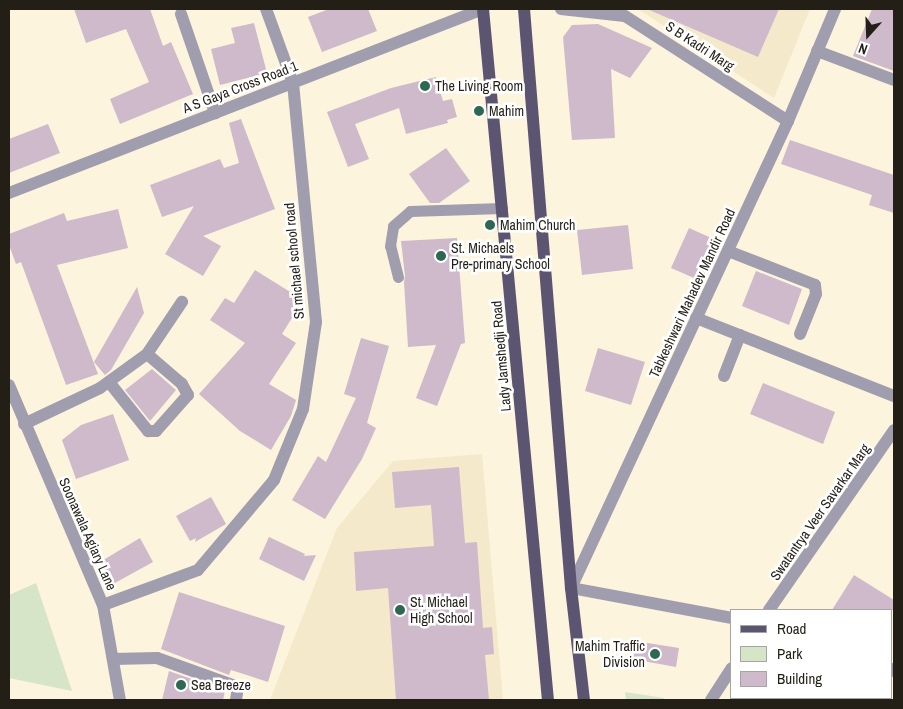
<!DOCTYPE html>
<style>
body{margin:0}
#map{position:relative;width:903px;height:709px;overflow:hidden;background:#fdf4dd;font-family:"Archivo Narrow",sans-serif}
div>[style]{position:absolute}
.built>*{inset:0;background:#f5e9cb}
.green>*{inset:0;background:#d6e4c7}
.building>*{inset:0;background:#cebaca}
.service>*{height:11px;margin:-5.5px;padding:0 5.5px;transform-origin:5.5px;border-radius:5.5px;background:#a09dae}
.minor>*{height:12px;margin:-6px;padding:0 6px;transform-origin:6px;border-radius:6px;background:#a09dae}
.tertiary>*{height:12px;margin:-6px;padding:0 6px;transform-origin:6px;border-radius:6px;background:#a09dae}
.primary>*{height:12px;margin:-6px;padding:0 6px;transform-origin:6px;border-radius:6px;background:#5b5572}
.dots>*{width:14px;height:14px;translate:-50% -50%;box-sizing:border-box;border:2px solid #fff;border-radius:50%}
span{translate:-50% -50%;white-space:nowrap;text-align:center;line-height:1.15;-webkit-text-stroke:5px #fff;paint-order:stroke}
.street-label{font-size:14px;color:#231f17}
.poi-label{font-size:14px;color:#231f17}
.left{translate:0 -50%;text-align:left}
.right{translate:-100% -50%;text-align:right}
.frame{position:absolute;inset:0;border:10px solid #231f17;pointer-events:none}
.legend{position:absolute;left:730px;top:609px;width:162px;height:90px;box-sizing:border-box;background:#fff;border:1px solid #a7a5a2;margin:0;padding:6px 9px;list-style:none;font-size:15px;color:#231f17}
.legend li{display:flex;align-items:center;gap:10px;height:25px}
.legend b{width:25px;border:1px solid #a7a5a2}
.north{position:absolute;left:843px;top:10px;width:50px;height:50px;-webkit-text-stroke:4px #fff;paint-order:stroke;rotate:200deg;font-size:14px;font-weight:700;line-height:20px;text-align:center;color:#231f17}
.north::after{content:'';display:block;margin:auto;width:18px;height:22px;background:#231f17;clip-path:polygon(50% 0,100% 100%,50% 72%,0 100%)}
</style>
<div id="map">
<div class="built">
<i style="clip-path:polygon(638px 9px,810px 9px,774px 98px)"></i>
<i style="clip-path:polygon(482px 454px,503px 700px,270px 700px,337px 528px,393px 461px)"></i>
</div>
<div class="green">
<i style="clip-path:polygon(36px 583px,72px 691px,9px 678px,9px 595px)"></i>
<i style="clip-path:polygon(625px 692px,664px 698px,663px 700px,626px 700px)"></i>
</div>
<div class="building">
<i style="clip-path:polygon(74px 9px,150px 9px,163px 46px,171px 42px,193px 94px,120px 124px,110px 99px,149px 82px,126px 29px,86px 43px)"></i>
<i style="clip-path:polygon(329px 9px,368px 9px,377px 31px,322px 52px,308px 17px)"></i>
<i style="clip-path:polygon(647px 9px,779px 9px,758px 57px)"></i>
<i style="clip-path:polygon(872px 9px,894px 9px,894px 71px,853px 56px)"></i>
<i style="clip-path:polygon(254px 23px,267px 73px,220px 85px,211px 49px,235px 43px,231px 28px)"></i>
<i style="clip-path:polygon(598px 24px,652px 48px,630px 78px,611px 69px,615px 138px,572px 140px,563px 37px,572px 25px)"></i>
<i style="clip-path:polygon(436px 77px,443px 101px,452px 99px,457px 117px,447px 120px,448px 123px,406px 134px,399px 108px,355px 124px,369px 159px,348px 167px,327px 112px,391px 88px)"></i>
<i style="clip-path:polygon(241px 119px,275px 209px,203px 236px,221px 246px,203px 276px,165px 254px,194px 206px,162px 217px,150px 185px,220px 159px,224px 168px,239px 163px,229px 123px)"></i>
<i style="clip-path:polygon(48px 124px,60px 153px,9px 173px,9px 139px)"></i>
<i style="clip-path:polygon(790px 140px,894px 175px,894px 213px,869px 205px,872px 195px,781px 164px)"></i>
<i style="clip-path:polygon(446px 148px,470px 181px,439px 203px,430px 203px,409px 174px)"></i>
<i style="clip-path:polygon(118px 209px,128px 248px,57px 265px,98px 374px,66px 385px,21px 262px,16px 264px,9px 245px,9px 234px,64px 213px,67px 221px)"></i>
<i style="clip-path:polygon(628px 225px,633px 269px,582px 275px,577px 230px)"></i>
<i style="clip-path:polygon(689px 228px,718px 241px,701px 281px,671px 268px)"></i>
<i style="clip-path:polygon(457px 238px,465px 343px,461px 344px,437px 406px,416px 398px,436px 345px,408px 347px,404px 282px,405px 276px,401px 241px)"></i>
<i style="clip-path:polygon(255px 270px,303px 300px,282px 334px,296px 343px,269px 384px,296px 400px,291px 416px,271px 450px,240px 431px,199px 394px,245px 343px,210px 320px,225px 298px,234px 303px)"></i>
<i style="clip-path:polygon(756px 271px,802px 289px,789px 325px,742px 306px)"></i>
<i style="clip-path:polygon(137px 287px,144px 313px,111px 370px,105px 375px,94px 362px)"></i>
<i style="clip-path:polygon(361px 338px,389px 346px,367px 423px,376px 428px,362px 459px,325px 519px,292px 500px,318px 456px,326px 462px,356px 398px,344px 394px)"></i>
<i style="clip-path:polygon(598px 348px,645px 362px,631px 405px,585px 391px)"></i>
<i style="clip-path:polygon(152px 369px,176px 390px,150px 421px,125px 390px)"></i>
<i style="clip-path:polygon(763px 383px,835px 412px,823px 444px,750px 414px)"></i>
<i style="clip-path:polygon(113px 414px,129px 460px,76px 479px,62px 440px,81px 425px)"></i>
<i style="clip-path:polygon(459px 467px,465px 543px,477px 542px,483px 628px,492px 627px,494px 654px,485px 655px,489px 700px,396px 700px,388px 588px,356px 591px,354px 552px,434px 546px,431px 505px,395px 508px,392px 472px)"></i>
<i style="clip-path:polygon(211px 497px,226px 524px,195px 542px,196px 538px,190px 541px,176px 516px)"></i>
<i style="clip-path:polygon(269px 537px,305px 554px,304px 556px,316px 555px,304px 581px,259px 559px)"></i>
<i style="clip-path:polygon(140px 538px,153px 562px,113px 584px,100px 562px)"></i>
<i style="clip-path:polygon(854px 575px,894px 600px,894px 610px,832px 610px)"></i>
<i style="clip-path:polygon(179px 592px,285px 626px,268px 682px,231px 670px,229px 675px,161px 649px)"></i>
<i style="clip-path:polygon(635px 641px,679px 648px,676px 667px,632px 659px)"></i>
<i style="clip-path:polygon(169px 671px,225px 691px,223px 700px,162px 700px)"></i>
</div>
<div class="service">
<i style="left:398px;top:277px;width:32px;rotate:-104deg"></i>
<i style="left:390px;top:246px;width:20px;rotate:-81deg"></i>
<i style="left:393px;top:226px;width:23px;rotate:-41deg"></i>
<i style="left:410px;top:211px;width:92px;rotate:-1.9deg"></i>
</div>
<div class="minor">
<i style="left:561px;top:9px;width:64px;rotate:6.2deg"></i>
<i style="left:625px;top:16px;width:194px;rotate:32.8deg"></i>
<i style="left:181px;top:14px;width:105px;rotate:71deg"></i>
<i style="left:817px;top:51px;width:82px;rotate:20.6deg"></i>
<i style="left:9px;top:193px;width:508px;rotate:-21.22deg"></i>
<i style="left:728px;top:251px;width:93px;rotate:21.3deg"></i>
<i style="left:815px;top:285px;width:9px;rotate:84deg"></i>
<i style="left:816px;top:294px;width:43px;rotate:111.8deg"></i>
<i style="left:696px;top:318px;width:213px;rotate:21.5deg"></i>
<i style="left:724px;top:376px;width:44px;rotate:-68.7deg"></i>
<i style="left:109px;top:382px;width:63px;rotate:51.5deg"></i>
<i style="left:148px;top:431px;width:8px"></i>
<i style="left:156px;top:431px;width:48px;rotate:-48.4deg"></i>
<i style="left:188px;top:395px;width:13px;rotate:-119deg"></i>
<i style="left:182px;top:384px;width:46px;rotate:-139.4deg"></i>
<i style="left:9px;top:385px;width:239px;rotate:66.9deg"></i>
<i style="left:103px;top:605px;width:97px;rotate:79.9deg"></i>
<i style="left:24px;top:424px;width:84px;rotate:-25.3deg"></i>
<i style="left:100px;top:388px;width:58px;rotate:-35.9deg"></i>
<i style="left:147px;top:354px;width:63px;rotate:-56.1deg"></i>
<i style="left:103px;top:605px;width:101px;rotate:-20.2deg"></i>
<i style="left:198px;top:570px;width:118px;rotate:-49.8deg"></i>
<i style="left:274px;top:480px;width:77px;rotate:-67.8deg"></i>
<i style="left:303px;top:409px;width:88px;rotate:-81.5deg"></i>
<i style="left:316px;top:322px;width:240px;rotate:-95.5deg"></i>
<i style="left:293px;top:83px;width:79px;rotate:-110deg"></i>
<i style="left:732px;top:618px;width:164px;rotate:-169.4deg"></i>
<i style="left:571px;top:588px;width:515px;rotate:-65.08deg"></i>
<i style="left:788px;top:121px;width:121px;rotate:-67.2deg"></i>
<i style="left:113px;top:659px;width:44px;rotate:-1.3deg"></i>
<i style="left:157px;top:658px;width:86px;rotate:19.7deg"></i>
<i style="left:238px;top:687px;width:13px;rotate:99deg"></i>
<i style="left:892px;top:669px;width:3px;rotate:45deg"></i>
</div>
<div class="tertiary">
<i style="left:769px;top:610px;width:219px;rotate:-55.2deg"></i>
<i style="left:711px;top:700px;width:38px;rotate:-57deg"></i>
</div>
<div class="primary">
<i style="left:483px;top:9px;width:694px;rotate:84.63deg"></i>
<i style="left:524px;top:9px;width:581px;rotate:85.36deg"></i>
<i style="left:571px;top:588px;width:113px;rotate:83.4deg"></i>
</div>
<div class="dots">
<i style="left:425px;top:86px;background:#2c6852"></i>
<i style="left:479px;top:111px;background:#2c6852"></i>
<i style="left:490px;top:225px;background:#2c6852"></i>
<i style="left:441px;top:256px;background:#2c6852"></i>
<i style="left:400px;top:610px;background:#2c6852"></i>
<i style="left:655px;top:654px;background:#2c6852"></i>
<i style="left:181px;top:685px;background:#2c6852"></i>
</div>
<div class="street-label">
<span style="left:700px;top:46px;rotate:33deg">S B Kadri Marg</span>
<span style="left:240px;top:87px;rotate:-21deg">A S Gaya Cross Road 1</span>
<span style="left:294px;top:261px;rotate:-95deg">St michael school road</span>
<span style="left:692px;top:293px;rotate:-65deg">Tabkeshwari Mahadev Mandir Road</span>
<span style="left:501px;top:356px;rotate:-95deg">Lady Jamshedji Road</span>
<span style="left:820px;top:512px;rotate:-55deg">Swatantrya Veer Savarkar Marg</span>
<span style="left:88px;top:534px;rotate:66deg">Soonawala Agiary Lane</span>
</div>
<div class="poi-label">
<span class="left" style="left:435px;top:86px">The Living Room</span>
<span class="left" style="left:489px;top:111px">Mahim</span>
<span class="left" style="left:500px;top:225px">Mahim Church</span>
<span class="left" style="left:451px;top:256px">St. Michaels<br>Pre-primary School</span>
<span class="left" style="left:410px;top:610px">St. Michael<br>High School</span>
<span class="right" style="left:645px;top:654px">Mahim Traffic<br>Division</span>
<span class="left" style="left:191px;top:685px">Sea Breeze</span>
</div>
<div class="frame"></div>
<ul class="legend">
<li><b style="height:6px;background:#5b5572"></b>Road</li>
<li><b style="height:14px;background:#d6e4c7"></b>Park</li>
<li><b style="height:14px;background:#cebaca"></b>Building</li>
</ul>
<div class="north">N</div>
</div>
